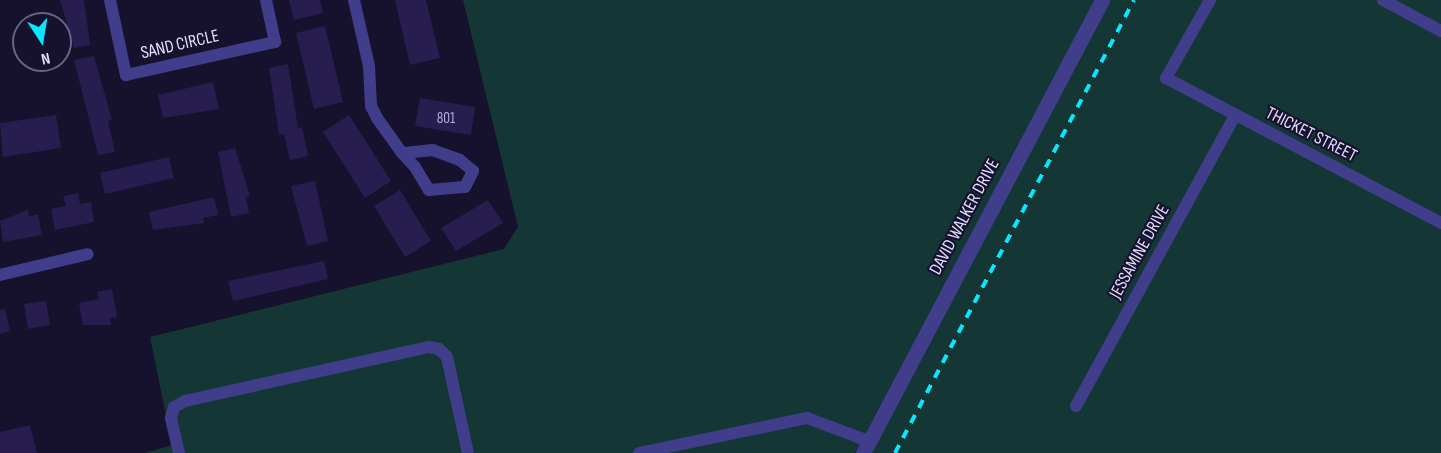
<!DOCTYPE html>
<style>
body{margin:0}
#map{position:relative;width:1441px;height:453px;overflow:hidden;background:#16122d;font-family:"Sofia Sans Condensed",sans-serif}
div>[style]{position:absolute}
.green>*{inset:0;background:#143736}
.building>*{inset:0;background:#271d4e}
.minor>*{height:12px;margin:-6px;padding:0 6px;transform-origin:6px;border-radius:6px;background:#403d8b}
.tertiary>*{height:15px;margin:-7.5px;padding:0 7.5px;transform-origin:7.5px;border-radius:7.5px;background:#403d8b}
.rail>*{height:4px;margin-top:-2px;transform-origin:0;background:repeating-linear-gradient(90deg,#09e6ff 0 9px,transparent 0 17px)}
span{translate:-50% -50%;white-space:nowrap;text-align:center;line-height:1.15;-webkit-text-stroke:4.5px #16122d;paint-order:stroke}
.number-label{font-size:15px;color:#b2add3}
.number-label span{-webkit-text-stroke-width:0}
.street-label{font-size:18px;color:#e1ddff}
.north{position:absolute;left:12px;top:12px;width:60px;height:60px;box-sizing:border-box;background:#16122d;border:2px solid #676381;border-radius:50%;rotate:168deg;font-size:16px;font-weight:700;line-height:24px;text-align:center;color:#e1ddff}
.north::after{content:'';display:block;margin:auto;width:21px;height:27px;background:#09e6ff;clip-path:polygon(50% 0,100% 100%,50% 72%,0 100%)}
</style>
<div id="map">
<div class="green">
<i style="clip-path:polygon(463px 0,1095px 0,855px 453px,145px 453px,172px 445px,150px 337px,504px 249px,518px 227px)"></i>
<i style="clip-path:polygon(1110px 0,1441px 0,1441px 453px,871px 453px)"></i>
</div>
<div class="building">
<i style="clip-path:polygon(60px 0,84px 0,90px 45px,74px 48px)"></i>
<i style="clip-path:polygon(289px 0,320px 0,323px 13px,294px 20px)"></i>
<i style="clip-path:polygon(395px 0,426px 0,440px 58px,410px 65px)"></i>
<i style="clip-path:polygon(325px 26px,343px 102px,314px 109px,296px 33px)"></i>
<i style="clip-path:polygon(94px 56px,112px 120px,108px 121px,115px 152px,98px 155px,74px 60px)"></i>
<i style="clip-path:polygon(288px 64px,298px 128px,302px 127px,308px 156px,290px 160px,284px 134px,279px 135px,269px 68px)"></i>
<i style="clip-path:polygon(213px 82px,219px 109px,163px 118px,158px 95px)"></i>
<i style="clip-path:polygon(420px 98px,475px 107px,471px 135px,415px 126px)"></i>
<i style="clip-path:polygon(56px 115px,61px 148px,3px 157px,0 123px)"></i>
<i style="clip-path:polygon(349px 115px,391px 181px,365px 198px,323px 132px)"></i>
<i style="clip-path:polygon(235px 148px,250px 196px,246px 197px,249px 213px,231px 217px,218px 152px)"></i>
<i style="clip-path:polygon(169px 157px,174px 178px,105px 194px,100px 173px)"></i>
<i style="clip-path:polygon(315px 181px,328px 241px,307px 246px,291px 186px)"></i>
<i style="clip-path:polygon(400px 190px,431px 241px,405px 257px,374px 206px)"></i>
<i style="clip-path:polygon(78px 193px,80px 204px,91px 202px,94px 222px,55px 230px,51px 209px,66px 206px,63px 196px)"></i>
<i style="clip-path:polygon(214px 197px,218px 215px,203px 218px,204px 223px,153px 230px,149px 212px)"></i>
<i style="clip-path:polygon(488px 200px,503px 223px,456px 251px,441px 228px)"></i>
<i style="clip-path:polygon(28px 210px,29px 216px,38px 214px,42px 235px,3px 242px,0 221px)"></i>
<i style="clip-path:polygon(324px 261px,328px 279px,233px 301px,228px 281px)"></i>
<i style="clip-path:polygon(112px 289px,117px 317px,110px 318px,111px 325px,83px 325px,79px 303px,99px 299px,97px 292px)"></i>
<i style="clip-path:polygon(46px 301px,50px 325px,28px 329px,24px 304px)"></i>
<i style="clip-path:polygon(5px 309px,10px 331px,0 334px,0 310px)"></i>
<i style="clip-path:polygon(30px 425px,37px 453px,0 453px,0 432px)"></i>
</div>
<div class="minor">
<i style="left:110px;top:0;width:77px;rotate:78deg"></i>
<i style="left:126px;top:75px;width:153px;rotate:-12.5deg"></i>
<i style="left:275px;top:42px;width:43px;rotate:-102.1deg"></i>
<i style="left:354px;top:0;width:68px;rotate:77.2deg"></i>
<i style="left:369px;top:66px;width:40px;rotate:87.1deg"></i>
<i style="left:371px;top:106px;width:13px;rotate:63deg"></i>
<i style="left:377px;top:118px;width:43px;rotate:54.5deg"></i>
<i style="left:402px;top:153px;width:19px;rotate:47deg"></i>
<i style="left:415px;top:167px;width:27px;rotate:59deg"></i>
<i style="left:429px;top:190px;width:36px;rotate:-5deg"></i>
<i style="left:465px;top:187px;width:18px;rotate:-63deg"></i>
<i style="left:473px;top:171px;width:17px;rotate:-140deg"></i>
<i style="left:460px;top:160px;width:29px;rotate:-160deg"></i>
<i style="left:433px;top:150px;width:31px;rotate:174deg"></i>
<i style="left:1210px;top:0;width:90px;rotate:119.4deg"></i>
<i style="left:1166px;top:78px;width:311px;rotate:27.8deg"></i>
<i style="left:1383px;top:0;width:66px;rotate:28.1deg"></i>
<i style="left:0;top:275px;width:90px;rotate:-13.4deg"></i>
<i style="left:1076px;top:406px;width:331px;rotate:-61.3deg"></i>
<i style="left:179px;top:453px;width:36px;rotate:-103deg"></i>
<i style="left:171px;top:418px;width:11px;rotate:-75deg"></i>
<i style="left:174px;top:407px;width:13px;rotate:-29deg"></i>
<i style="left:185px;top:401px;width:250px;rotate:-12.5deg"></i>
<i style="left:429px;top:347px;width:10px;rotate:11deg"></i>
<i style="left:439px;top:349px;width:11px;rotate:45deg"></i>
<i style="left:447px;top:357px;width:98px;rotate:77.7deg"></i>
<i style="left:639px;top:453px;width:172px;rotate:-11.8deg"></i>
<i style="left:807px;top:418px;width:66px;rotate:20.4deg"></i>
</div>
<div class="tertiary">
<i style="left:863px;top:453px;width:512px;rotate:-62.18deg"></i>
</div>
<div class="rail">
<i style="left:895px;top:453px;width:512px;rotate:-62.18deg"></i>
</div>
<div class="number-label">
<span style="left:446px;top:119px">801</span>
</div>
<div class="street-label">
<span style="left:180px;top:45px;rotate:-13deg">SAND CIRCLE</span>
<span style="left:1311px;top:135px;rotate:27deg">THICKET STREET</span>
<span style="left:965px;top:217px;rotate:-62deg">DAVID WALKER DRIVE</span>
<span style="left:1140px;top:252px;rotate:-61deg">JESSAMINE DRIVE</span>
</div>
<div class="north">N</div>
</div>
